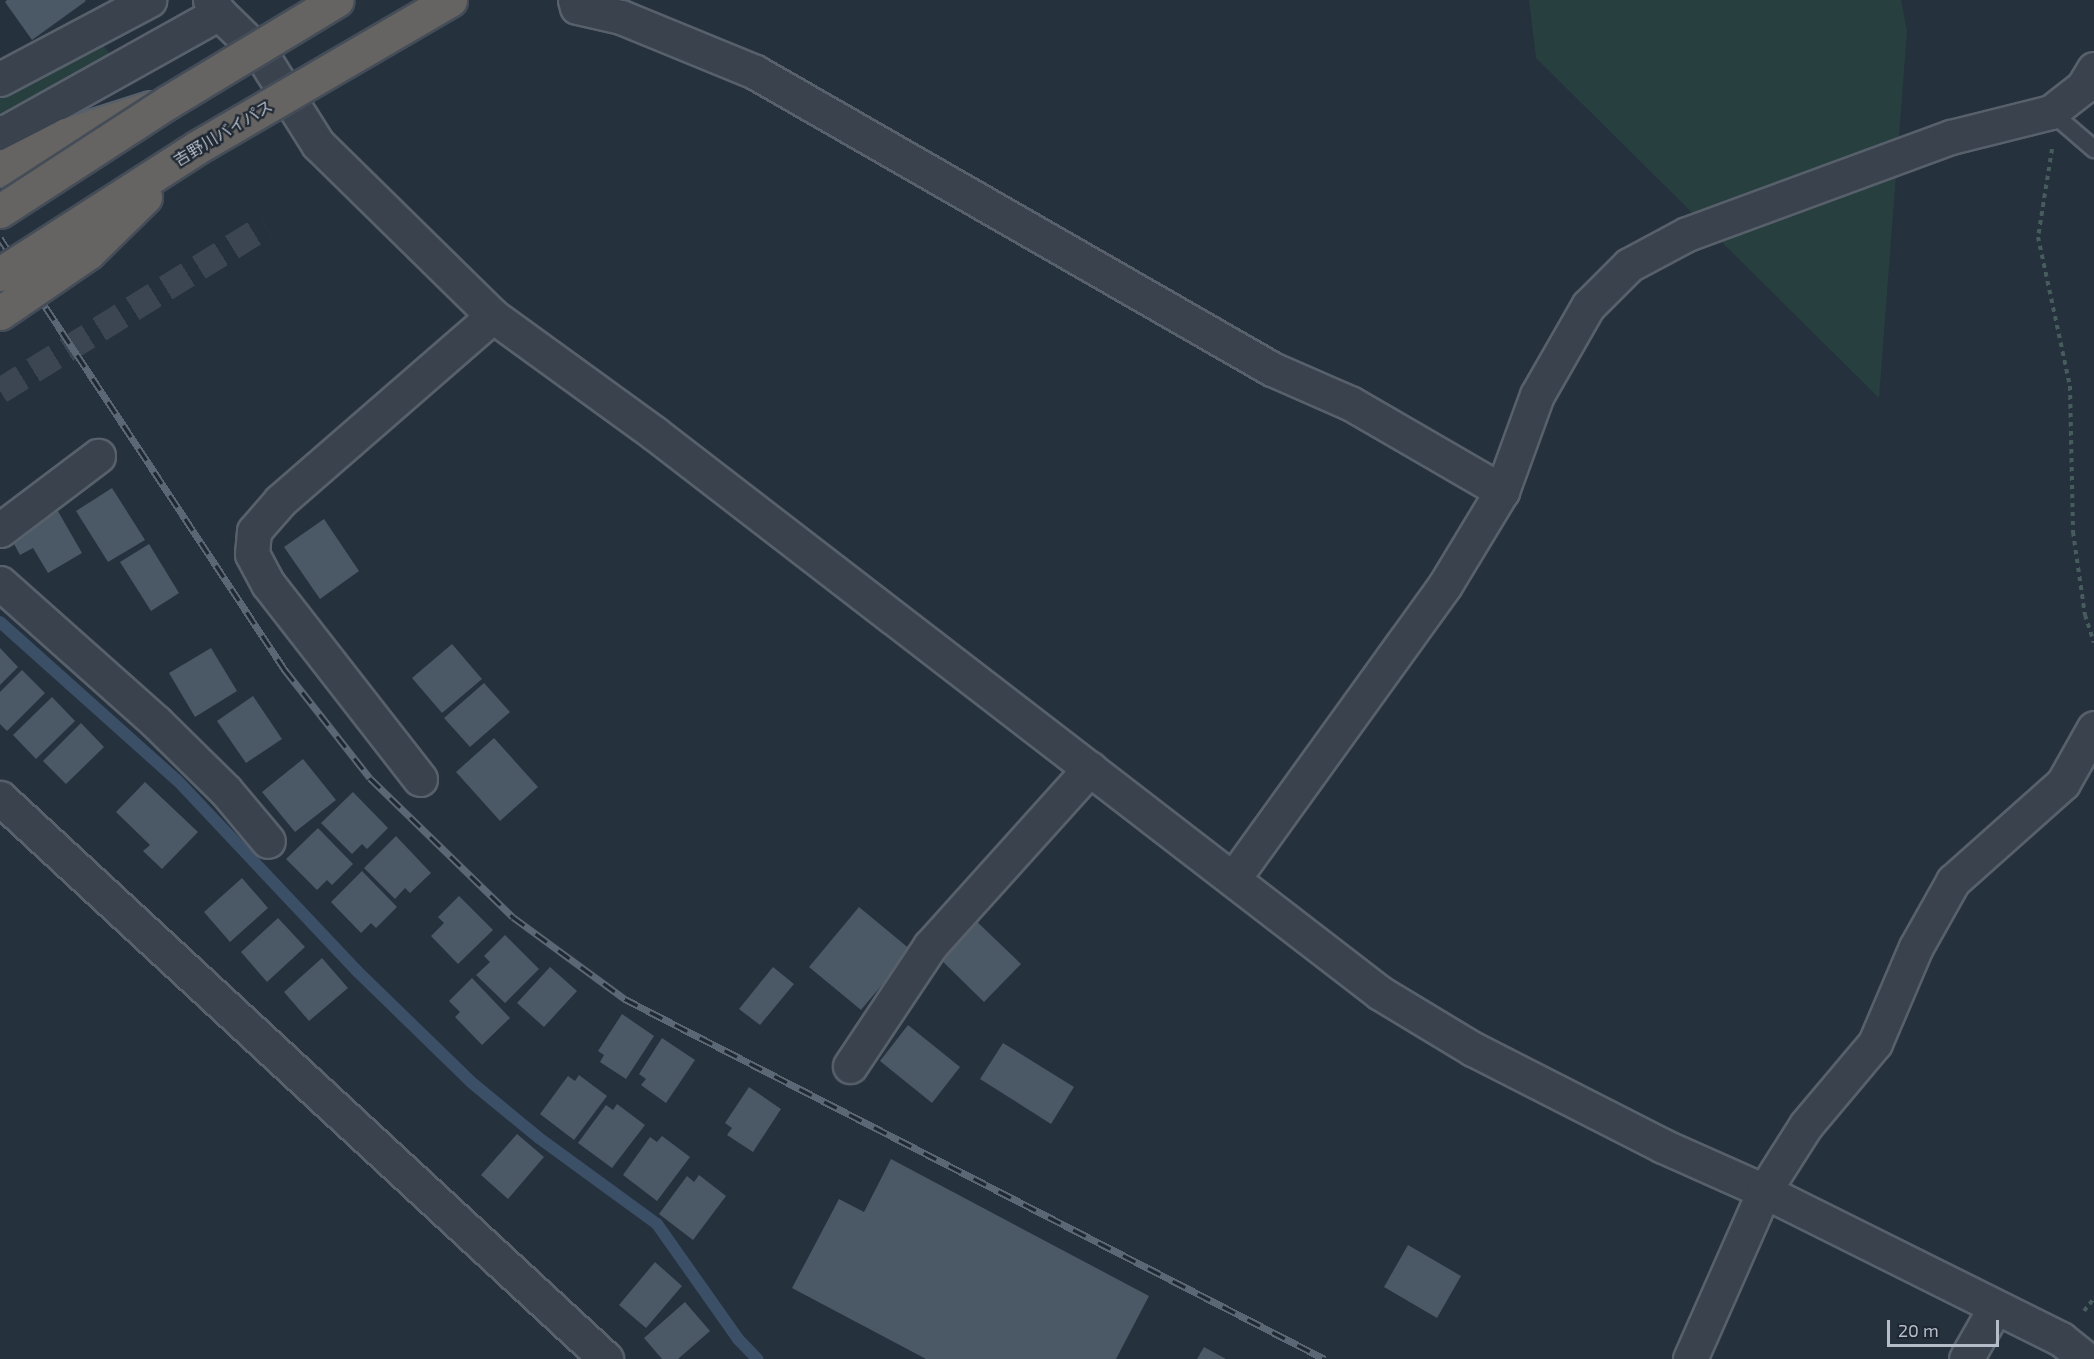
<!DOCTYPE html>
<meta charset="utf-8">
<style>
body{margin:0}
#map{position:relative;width:2094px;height:1359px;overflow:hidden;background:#25313d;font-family:"Exo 2","Noto Sans JP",sans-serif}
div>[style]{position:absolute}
.green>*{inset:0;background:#283f3f}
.stream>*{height:12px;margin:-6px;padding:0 6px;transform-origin:6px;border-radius:6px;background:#3b4f66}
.building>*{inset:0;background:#4b5866}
.pedestrian-tunnel>*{height:26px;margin-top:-13px;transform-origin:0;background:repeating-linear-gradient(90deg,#3b4652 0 26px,transparent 0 39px)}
.path>*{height:4px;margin-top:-2px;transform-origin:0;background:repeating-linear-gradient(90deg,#475c5d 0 4.5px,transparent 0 9px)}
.roads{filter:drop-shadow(2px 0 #57606b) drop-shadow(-2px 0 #57606b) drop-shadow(0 2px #57606b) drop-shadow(0 -2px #57606b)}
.service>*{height:16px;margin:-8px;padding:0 8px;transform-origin:8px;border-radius:8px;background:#39424d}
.minor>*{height:33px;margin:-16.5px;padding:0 16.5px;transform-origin:16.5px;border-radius:16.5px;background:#39424d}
.tertiary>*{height:33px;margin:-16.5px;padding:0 16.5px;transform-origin:16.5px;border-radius:16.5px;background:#39424d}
.trunk>*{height:33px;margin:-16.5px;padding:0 16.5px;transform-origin:16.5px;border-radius:16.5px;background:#656462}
.rail>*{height:7px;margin-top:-3.5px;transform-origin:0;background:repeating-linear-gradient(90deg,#1e2732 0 14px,#5b6774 0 28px);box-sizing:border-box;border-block:2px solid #5b6774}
.bridges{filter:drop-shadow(2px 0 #444d58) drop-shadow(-2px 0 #444d58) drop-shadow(0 2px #444d58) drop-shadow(0 -2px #444d58)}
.trunk-bridge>*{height:33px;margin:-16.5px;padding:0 16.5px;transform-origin:16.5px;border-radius:16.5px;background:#656462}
span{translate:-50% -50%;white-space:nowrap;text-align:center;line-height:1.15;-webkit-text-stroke:4.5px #1e2732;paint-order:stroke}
.street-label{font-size:16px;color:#b5bdc8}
.scale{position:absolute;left:1887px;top:1320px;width:112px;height:27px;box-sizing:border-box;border:3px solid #b5bdc8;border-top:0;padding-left:8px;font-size:18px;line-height:21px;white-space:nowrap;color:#b5bdc8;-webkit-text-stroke:4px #1e2732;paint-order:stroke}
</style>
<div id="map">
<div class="green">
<i style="clip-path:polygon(1529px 0,1901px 0,1907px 31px,1879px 398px,1536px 58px)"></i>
<i style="clip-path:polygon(100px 41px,114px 59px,15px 115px,0 114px,0 88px)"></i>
</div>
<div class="stream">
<i style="left:0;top:622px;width:237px;rotate:41.8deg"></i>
<i style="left:177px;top:780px;width:262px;rotate:46.7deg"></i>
<i style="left:357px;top:971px;width:159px;rotate:44.2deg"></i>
<i style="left:471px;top:1082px;width:88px;rotate:39.5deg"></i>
<i style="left:539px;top:1138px;width:146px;rotate:36.1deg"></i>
<i style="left:657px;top:1224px;width:141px;rotate:54.8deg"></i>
<i style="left:738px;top:1339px;width:28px;rotate:46deg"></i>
</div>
<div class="building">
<i style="clip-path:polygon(7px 0,85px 0,86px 1px,32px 40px,5px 2px)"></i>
<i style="clip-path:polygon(112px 488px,145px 540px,108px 562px,76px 511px)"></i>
<i style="clip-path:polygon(55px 506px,82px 553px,48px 573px,33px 548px,20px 555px,13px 542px,24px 535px,19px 527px)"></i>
<i style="clip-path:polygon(324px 519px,359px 571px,320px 599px,284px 547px)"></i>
<i style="clip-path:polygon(149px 544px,179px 593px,151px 611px,120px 562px)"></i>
<i style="clip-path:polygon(452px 644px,482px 679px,442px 713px,412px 678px)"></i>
<i style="clip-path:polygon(0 648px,18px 667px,0 685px)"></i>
<i style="clip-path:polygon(211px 648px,237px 691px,195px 717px,169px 673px)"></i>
<i style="clip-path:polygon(22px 670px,45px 693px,7px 731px,0 724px,0 692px)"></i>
<i style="clip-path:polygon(484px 683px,510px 712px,470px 747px,444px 718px)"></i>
<i style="clip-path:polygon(253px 696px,282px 739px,246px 763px,217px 721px)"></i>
<i style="clip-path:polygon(52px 697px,75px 721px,36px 759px,13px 735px)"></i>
<i style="clip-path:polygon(81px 723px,104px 747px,66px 784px,43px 761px)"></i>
<i style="clip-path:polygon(494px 738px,538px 787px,500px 821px,456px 772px)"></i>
<i style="clip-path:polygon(303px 759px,336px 800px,295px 832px,262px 792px)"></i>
<i style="clip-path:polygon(145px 782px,198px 832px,162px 869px,143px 851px,150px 845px,116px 812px)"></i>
<i style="clip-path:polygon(353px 792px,388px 828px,367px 849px,362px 844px,352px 854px,321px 823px)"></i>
<i style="clip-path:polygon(318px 828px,353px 864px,332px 885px,327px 880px,317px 890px,286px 859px)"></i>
<i style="clip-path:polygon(396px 836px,431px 873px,410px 893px,405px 888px,395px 899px,364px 868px)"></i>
<i style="clip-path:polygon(362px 871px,397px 907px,376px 928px,371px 923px,361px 933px,331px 902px)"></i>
<i style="clip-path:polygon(242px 878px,268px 908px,230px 942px,204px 912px)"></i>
<i style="clip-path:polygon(459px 896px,493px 930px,458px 964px,431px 936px,444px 923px,438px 917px)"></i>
<i style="clip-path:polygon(859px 907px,911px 950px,861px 1010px,809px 967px)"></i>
<i style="clip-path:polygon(972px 917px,1021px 964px,984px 1002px,935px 954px)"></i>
<i style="clip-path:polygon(278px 918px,305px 947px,267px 982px,241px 952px)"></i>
<i style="clip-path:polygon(505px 935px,539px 969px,505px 1003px,476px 975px,490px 962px,484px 956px)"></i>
<i style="clip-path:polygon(322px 958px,348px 988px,309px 1021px,284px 992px)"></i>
<i style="clip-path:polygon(550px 967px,577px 991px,544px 1027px,517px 1003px)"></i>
<i style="clip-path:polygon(773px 967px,794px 984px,760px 1025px,739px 1009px)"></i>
<i style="clip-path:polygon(472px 978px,510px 1018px,482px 1045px,455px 1017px,460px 1012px,449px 1001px)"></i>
<i style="clip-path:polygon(622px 1014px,654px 1036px,626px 1079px,600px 1062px,604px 1055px,598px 1051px)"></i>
<i style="clip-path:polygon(908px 1025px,960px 1067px,932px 1103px,880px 1061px)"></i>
<i style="clip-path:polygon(662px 1038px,695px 1060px,666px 1103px,641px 1085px,646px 1079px,639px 1074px)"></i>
<i style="clip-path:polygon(1003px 1043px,1074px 1087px,1051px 1124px,980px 1079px)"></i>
<i style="clip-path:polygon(579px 1075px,607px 1096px,574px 1140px,540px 1114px,568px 1076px,575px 1081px)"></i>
<i style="clip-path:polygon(749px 1087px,781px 1109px,753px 1152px,727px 1135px,732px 1128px,725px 1123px)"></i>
<i style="clip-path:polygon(617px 1104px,645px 1125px,612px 1168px,578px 1143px,606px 1105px,613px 1110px)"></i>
<i style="clip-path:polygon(517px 1134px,544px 1157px,508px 1199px,481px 1175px)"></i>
<i style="clip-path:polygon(662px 1136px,690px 1157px,657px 1201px,623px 1175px,650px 1137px,657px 1142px)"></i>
<i style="clip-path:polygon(891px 1159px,1149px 1296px,1116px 1359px,926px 1359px,792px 1288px,839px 1199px,864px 1212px)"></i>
<i style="clip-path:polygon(699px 1175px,726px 1196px,693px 1240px,659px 1214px,687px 1176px,694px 1182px)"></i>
<i style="clip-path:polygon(1408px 1245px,1461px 1276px,1437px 1318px,1384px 1287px)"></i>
<i style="clip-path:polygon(655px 1262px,682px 1286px,646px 1328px,619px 1305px)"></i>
<i style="clip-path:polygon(685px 1302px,710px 1331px,678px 1359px,662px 1359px,644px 1338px)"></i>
<i style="clip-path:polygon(1204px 1347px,1226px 1359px,1197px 1359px)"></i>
</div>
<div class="pedestrian-tunnel">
<i style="left:0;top:391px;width:312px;rotate:-31.8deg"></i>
</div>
<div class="path">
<i style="left:2052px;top:149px;width:89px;rotate:99deg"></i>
<i style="left:2038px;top:237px;width:152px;rotate:77.9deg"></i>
<i style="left:2070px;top:386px;width:146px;rotate:88.8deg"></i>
<i style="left:2073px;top:532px;width:84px;rotate:81.8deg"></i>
<i style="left:2085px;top:615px;width:29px;rotate:72deg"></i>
<i style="left:2084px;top:1311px;width:16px;rotate:-52deg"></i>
</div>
<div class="roads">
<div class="service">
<i style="left:2051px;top:112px;width:57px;rotate:40.7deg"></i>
</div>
<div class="minor">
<i style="left:210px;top:0;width:16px;rotate:55deg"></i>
<i style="left:219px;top:13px;width:59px;rotate:44.3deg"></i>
<i style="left:261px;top:54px;width:107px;rotate:57.7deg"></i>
<i style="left:318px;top:144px;width:245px;rotate:44.5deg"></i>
<i style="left:493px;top:316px;width:199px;rotate:36deg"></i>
<i style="left:654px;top:433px;width:917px;rotate:37.64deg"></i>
<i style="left:1380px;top:993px;width:109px;rotate:31.1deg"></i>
<i style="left:1473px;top:1049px;width:213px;rotate:27deg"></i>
<i style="left:1663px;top:1146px;width:111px;rotate:24deg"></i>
<i style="left:1764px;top:1191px;width:332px;rotate:26.5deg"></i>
<i style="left:2061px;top:1339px;width:32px;rotate:39deg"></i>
<i style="left:575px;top:0;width:7px;rotate:74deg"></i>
<i style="left:577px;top:7px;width:45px;rotate:12.8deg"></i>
<i style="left:621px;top:17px;width:145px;rotate:22.3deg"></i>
<i style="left:755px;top:72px;width:596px;rotate:29.88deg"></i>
<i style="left:1272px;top:369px;width:85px;rotate:23.6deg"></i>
<i style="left:1350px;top:403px;width:176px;rotate:30.1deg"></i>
<i style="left:0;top:79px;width:169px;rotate:-27.9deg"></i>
<i style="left:0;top:132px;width:4px;rotate:14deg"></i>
<i style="left:4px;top:133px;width:246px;rotate:-29.2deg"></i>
<i style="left:0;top:530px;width:123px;rotate:-37.1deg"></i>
<i style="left:0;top:583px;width:209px;rotate:41.7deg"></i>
<i style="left:156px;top:722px;width:98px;rotate:44.6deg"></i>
<i style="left:226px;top:791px;width:65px;rotate:50deg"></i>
<i style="left:420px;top:779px;width:247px;rotate:-127.9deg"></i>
<i style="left:268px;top:584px;width:34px;rotate:-118deg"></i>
<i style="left:252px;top:554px;width:23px;rotate:-85deg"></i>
<i style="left:254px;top:531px;width:40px;rotate:-49deg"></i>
<i style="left:280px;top:501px;width:282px;rotate:-41deg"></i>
<i style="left:1233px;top:879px;width:362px;rotate:-54.2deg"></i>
<i style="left:1445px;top:585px;width:110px;rotate:-58.8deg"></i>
<i style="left:1502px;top:491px;width:102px;rotate:-70deg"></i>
<i style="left:1537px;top:395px;width:103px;rotate:-60.2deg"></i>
<i style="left:1588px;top:306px;width:58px;rotate:-45deg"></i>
<i style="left:1629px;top:265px;width:66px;rotate:-28.1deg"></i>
<i style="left:1687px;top:234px;width:281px;rotate:-20.2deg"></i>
<i style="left:1951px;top:137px;width:103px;rotate:-14deg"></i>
<i style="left:2051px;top:112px;width:41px;rotate:-38deg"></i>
<i style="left:2083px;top:87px;width:21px;rotate:-59deg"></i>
<i style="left:850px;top:1066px;width:144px;rotate:-56.3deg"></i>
<i style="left:930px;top:946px;width:239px;rotate:-48deg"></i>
<i style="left:1690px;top:1359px;width:184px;rotate:-66.2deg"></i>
<i style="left:1764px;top:1191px;width:78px;rotate:-57.5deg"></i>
<i style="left:1806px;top:1125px;width:107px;rotate:-49.9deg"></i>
<i style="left:1875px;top:1043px;width:104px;rotate:-66.9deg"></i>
<i style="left:1916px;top:947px;width:76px;rotate:-60.7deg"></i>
<i style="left:1953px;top:881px;width:147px;rotate:-41.7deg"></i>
<i style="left:2063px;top:783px;width:63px;rotate:-60.6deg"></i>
<i style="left:1966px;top:1359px;width:59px;rotate:-60.4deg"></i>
</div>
<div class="tertiary">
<i style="left:0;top:798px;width:826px;rotate:42.79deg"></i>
</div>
<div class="trunk">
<i style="left:0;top:169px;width:74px;rotate:-27.3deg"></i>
<i style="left:66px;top:135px;width:89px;rotate:-17.6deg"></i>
</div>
</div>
<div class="rail">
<i style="left:0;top:238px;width:518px;rotate:56.59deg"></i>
<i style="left:285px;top:670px;width:137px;rotate:51.8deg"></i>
<i style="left:370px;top:778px;width:199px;rotate:44.2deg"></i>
<i style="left:513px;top:917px;width:139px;rotate:36.2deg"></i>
<i style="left:625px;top:999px;width:787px;rotate:27.22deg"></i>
</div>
<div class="bridges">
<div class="trunk-bridge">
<i style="left:0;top:211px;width:200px;rotate:-33deg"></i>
<i style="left:168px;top:102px;width:197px;rotate:-31.1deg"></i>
<i style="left:0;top:274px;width:233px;rotate:-32.7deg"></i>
<i style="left:196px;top:148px;width:294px;rotate:-30.2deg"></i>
<i style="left:0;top:313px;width:107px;rotate:-34.3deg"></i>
<i style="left:88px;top:253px;width:80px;rotate:-44.5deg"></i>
</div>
</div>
<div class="street-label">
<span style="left:223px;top:133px;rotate:-31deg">吉野川バイパス</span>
</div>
<div class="scale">20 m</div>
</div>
